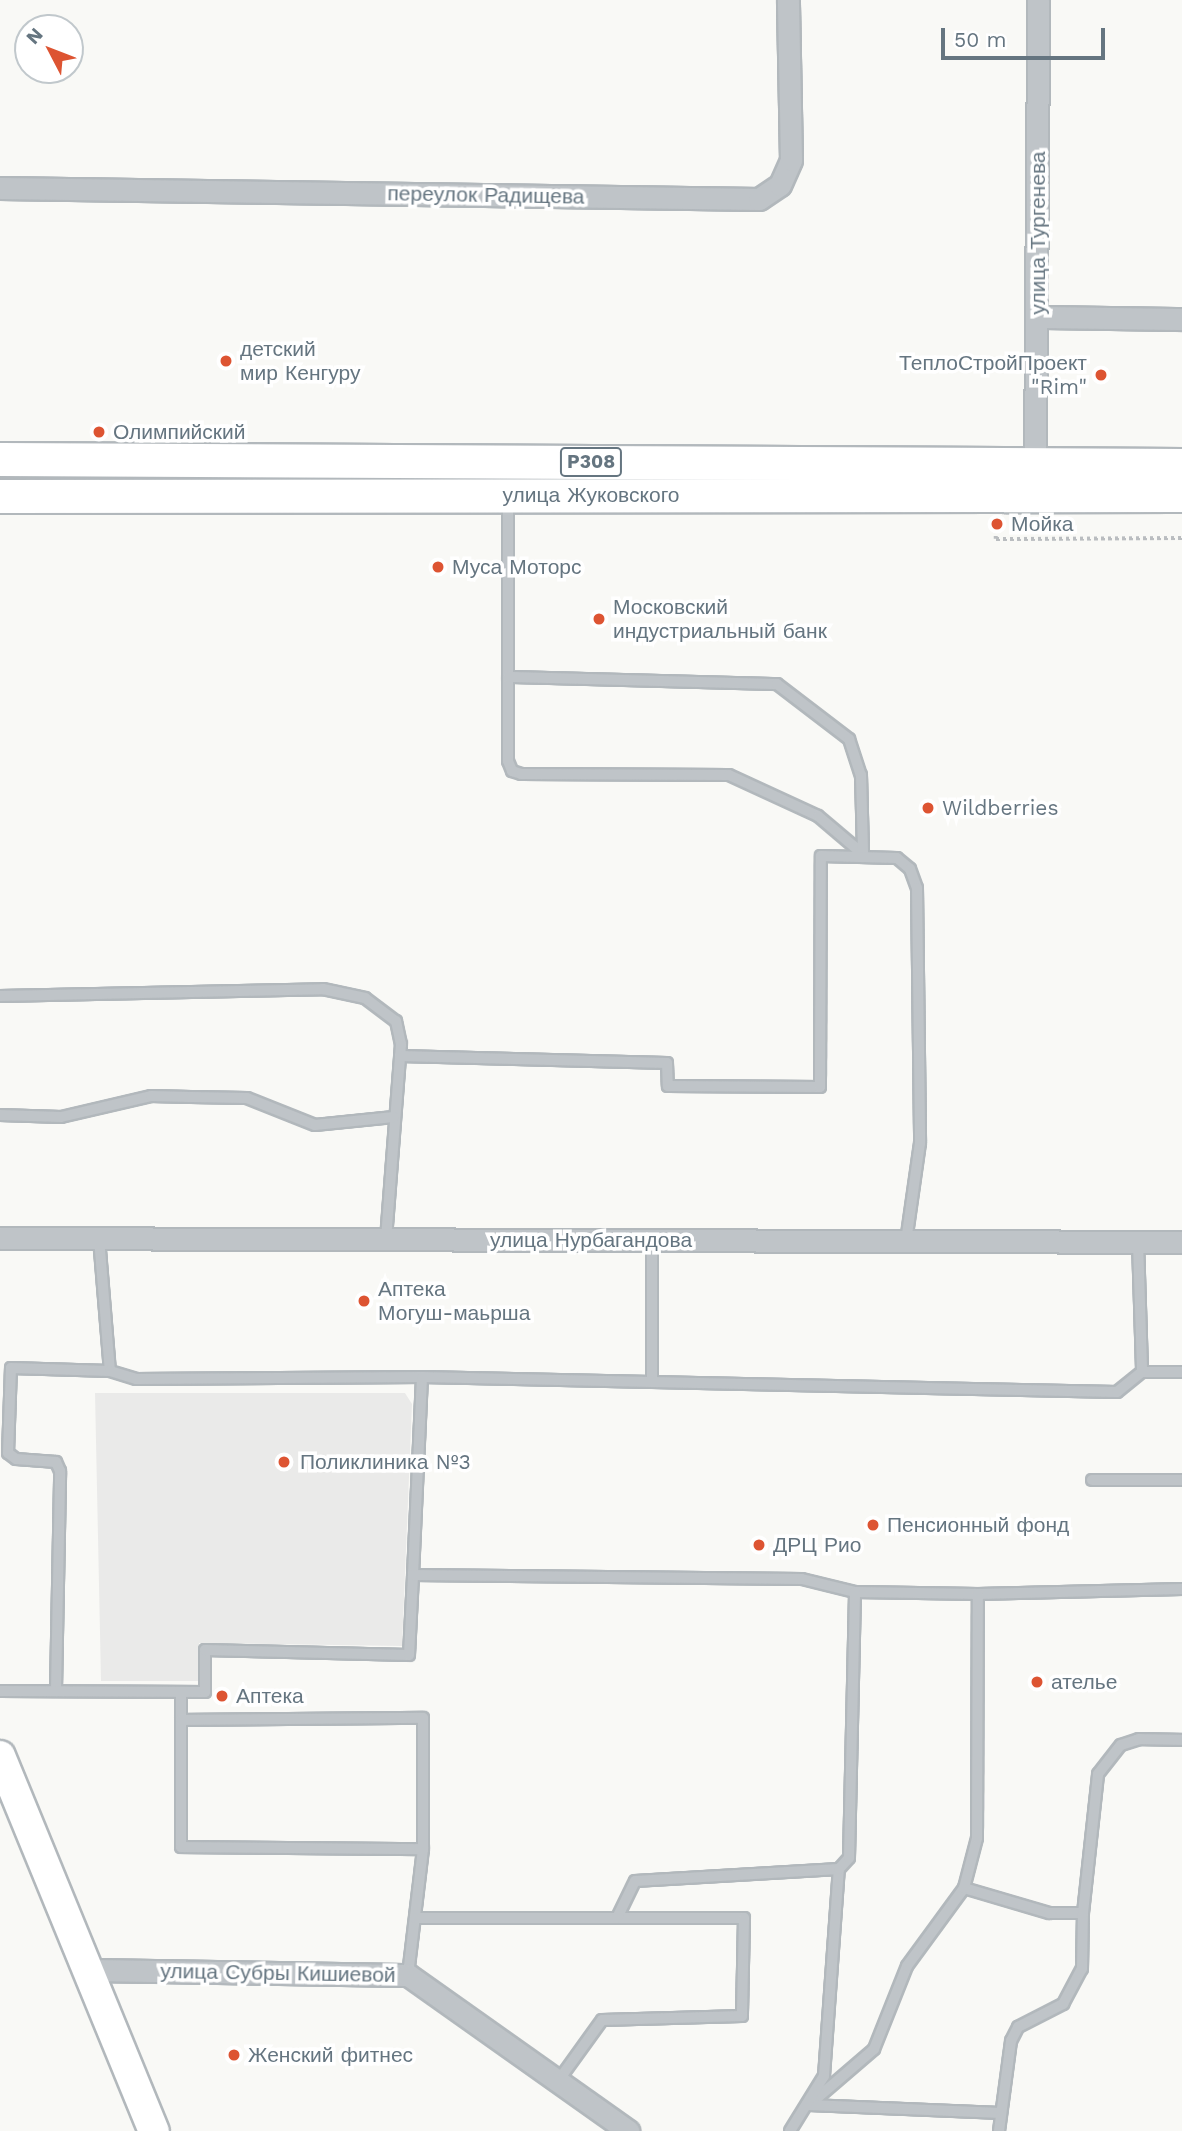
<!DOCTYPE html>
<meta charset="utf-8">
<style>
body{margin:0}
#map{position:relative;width:1182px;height:2131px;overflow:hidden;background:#f9f9f6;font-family:"Work Sans",sans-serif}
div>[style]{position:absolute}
.built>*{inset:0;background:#eaeae9}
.path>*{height:3.5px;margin-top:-1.75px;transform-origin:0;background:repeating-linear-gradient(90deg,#babdc0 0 3.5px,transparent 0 7px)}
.roads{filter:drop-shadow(2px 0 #b2b8bc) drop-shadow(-2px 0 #b2b8bc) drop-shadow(0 2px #b2b8bc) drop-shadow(0 -2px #b2b8bc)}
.lane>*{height:10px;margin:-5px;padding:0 5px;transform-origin:5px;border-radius:5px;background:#bfc4c8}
.street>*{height:21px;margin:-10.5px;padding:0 10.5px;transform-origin:10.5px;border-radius:10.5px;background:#bfc4c8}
.secondary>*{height:30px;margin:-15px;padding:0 15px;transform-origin:15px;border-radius:15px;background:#fff}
.primary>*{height:33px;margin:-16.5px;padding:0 16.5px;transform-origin:16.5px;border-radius:16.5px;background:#fff}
.dots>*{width:19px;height:19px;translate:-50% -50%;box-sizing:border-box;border:4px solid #fff;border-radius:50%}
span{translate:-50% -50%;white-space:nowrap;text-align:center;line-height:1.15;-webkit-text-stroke:7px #fff;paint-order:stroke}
.shield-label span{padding:2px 5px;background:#fff;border:2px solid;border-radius:5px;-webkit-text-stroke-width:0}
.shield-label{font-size:19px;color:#657580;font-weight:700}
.street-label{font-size:21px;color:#657580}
.poi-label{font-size:21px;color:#657580}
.left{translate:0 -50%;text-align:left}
.right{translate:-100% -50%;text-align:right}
.north{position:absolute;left:14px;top:14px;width:70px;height:70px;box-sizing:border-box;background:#fff;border:2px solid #c1c8cc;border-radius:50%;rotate:312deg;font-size:19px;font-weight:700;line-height:28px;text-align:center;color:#657580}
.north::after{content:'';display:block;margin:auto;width:24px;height:32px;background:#dd5432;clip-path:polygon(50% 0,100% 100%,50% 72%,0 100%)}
.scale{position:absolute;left:941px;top:28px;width:164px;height:32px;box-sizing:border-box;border:4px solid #657580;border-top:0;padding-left:9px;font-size:21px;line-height:24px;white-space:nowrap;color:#657580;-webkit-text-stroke:5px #fff;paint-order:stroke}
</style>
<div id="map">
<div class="built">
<i style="clip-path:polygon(95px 1393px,405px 1393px,412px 1404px,402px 1646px,199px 1643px,199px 1681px,101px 1681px)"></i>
</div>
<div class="path">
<i style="left:996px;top:522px;width:17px;rotate:90deg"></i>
<i style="left:996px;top:539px;width:186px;rotate:-0.3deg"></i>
</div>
<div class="roads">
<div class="lane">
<i style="left:508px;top:498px;width:263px;rotate:90deg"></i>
<i style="left:508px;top:761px;width:11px;rotate:68deg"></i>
<i style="left:512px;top:771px;width:9px;rotate:18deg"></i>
<i style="left:521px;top:774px;width:208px;rotate:0.3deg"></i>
<i style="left:729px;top:775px;width:98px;rotate:24.7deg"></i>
<i style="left:818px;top:816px;width:59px;rotate:40.2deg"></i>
<i style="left:508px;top:677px;width:269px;rotate:1.5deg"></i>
<i style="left:777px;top:684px;width:91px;rotate:37.4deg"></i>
<i style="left:849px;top:739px;width:38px;rotate:72deg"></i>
<i style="left:861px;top:775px;width:79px;rotate:88.5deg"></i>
<i style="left:0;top:996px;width:323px;rotate:-1.2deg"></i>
<i style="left:323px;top:989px;width:43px;rotate:12.1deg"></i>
<i style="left:365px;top:998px;width:39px;rotate:37deg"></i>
<i style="left:396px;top:1021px;width:24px;rotate:78deg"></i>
<i style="left:401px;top:1044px;width:196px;rotate:94.4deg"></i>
<i style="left:400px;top:1056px;width:267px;rotate:1.5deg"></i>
<i style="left:667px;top:1063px;width:23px;rotate:88deg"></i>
<i style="left:668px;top:1086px;width:152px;rotate:0.4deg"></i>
<i style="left:820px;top:1087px;width:231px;rotate:-89.8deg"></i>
<i style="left:821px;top:856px;width:76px;rotate:1.5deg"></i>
<i style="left:897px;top:858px;width:17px;rotate:40deg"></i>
<i style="left:910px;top:869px;width:20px;rotate:70deg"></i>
<i style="left:917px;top:888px;width:255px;rotate:89.3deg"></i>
<i style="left:920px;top:1143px;width:99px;rotate:98.1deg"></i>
<i style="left:0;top:1115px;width:61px;rotate:1.9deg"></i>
<i style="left:61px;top:1117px;width:92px;rotate:-13.1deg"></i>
<i style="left:151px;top:1096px;width:40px;rotate:1.4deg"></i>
<i style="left:191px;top:1097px;width:56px;rotate:1deg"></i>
<i style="left:247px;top:1098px;width:73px;rotate:21.7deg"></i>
<i style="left:315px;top:1125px;width:79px;rotate:-5.8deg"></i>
<i style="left:99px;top:1238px;width:133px;rotate:85.3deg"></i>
<i style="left:1138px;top:1242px;width:130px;rotate:88.2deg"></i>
<i style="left:652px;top:1382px;width:142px;rotate:-90deg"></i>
<i style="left:1092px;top:1480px;width:90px"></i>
<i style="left:413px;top:1575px;width:198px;rotate:-87.4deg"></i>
<i style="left:56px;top:1689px;width:218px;rotate:-88.9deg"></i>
<i style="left:60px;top:1471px;width:10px;rotate:-114deg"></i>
<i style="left:56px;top:1462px;width:40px;rotate:-175.7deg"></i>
<i style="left:16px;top:1459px;width:10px;rotate:-143deg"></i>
<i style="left:8px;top:1453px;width:85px;rotate:-88deg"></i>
<i style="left:11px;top:1368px;width:99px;rotate:1.7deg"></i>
<i style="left:110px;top:1371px;width:27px;rotate:17deg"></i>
<i style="left:136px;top:1379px;width:286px;rotate:-0.4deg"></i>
<i style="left:422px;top:1377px;width:695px;rotate:1.24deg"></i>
<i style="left:1117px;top:1392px;width:32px;rotate:-39deg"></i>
<i style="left:1142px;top:1372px;width:40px"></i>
<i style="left:0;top:1691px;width:205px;rotate:0.3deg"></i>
<i style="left:205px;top:1692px;width:42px;rotate:-90deg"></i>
<i style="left:205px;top:1650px;width:204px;rotate:1.4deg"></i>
<i style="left:409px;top:1655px;width:80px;rotate:-87.1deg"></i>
<i style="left:413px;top:1575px;width:389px;rotate:0.6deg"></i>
<i style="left:802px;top:1579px;width:55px;rotate:13.8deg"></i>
<i style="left:855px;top:1592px;width:123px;rotate:0.9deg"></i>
<i style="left:978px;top:1594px;width:204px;rotate:-1.4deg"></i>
<i style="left:181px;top:1692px;width:155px;rotate:90deg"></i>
<i style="left:181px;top:1847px;width:242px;rotate:0.5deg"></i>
<i style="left:423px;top:1849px;width:127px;rotate:96.8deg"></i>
<i style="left:181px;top:1720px;width:242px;rotate:-0.5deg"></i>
<i style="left:423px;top:1718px;width:131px;rotate:90deg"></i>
<i style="left:964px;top:1888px;width:89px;rotate:16.4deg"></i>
<i style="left:1049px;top:1913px;width:34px"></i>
<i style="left:415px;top:1918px;width:329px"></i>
<i style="left:744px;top:1918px;width:98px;rotate:91.2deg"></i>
<i style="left:742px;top:2016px;width:140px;rotate:178.4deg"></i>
<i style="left:602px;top:2020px;width:75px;rotate:125.8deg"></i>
<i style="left:617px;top:1918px;width:41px;rotate:-64.1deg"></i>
<i style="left:635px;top:1881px;width:204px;rotate:-3.4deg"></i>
<i style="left:809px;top:2105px;width:86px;rotate:-40.7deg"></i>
<i style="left:874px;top:2049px;width:89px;rotate:-68.3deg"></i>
<i style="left:907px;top:1966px;width:97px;rotate:-53.8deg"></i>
<i style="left:964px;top:1888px;width:52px;rotate:-75.4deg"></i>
<i style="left:977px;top:1838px;width:244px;rotate:-89.8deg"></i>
<i style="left:809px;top:2105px;width:192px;rotate:2.4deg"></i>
<i style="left:790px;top:2131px;width:65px;rotate:-58.3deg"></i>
<i style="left:824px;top:2076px;width:208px;rotate:-85.9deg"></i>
<i style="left:839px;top:1869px;width:15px;rotate:-48deg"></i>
<i style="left:849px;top:1858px;width:266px;rotate:-88.7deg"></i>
<i style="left:999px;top:2131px;width:91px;rotate:-82.4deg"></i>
<i style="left:1011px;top:2041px;width:16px;rotate:-63deg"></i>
<i style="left:1018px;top:2027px;width:51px;rotate:-27.1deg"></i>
<i style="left:1063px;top:2004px;width:40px;rotate:-62deg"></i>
<i style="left:1082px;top:1969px;width:56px;rotate:-89deg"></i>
<i style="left:1083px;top:1913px;width:140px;rotate:-83.8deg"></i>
<i style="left:1098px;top:1774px;width:37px;rotate:-52deg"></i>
<i style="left:1121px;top:1745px;width:19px;rotate:-18deg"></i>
<i style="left:1139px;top:1739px;width:43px;rotate:1.3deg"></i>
</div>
<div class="street">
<i style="left:0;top:188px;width:759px;rotate:0.83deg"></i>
<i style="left:759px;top:199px;width:25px;rotate:-34deg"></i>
<i style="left:780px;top:185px;width:27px;rotate:-66deg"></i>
<i style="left:791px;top:160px;width:160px;rotate:-91.1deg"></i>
<i style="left:1038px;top:317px;width:144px;rotate:0.8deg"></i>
<i style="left:1035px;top:465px;width:465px;rotate:-89.6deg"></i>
<i style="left:0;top:1238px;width:1182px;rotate:0.19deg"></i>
<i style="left:88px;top:1970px;width:320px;rotate:0.9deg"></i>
<i style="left:408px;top:1975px;width:270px;rotate:35.3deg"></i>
</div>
<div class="secondary">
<i style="left:0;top:1756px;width:405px;rotate:67.7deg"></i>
</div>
<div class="primary">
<i style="left:0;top:459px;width:1182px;rotate:0.29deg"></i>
<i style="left:0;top:496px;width:1182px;rotate:-0.05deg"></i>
</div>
</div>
<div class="dots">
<i style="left:226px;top:361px;background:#dd5432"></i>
<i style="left:1101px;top:375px;background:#dd5432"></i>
<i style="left:99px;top:432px;background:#dd5432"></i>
<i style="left:997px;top:524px;background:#dd5432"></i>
<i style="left:438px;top:567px;background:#dd5432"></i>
<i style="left:599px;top:619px;background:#dd5432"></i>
<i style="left:928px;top:808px;background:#dd5432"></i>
<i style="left:364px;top:1301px;background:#dd5432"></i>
<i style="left:284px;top:1462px;background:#dd5432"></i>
<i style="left:873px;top:1525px;background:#dd5432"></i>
<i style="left:759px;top:1545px;background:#dd5432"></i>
<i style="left:1037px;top:1682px;background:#dd5432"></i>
<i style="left:222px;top:1696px;background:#dd5432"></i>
<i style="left:234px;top:2055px;background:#dd5432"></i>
</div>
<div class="shield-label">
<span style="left:591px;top:462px">P308</span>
</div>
<div class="street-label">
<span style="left:486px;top:195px;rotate:1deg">переулок Радищева</span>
<span style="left:1038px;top:233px;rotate:-90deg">улица Тургенева</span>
<span style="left:591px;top:495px">улица Жуковского</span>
<span style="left:591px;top:1240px">улица Нурбагандова</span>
<span style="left:278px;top:1973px;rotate:1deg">улица Субры Кишиевой</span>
</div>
<div class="poi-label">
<span class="left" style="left:240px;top:361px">детский<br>мир Кенгуру</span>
<span class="right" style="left:1087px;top:375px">ТеплоСтройПроект<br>"Rim"</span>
<span class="left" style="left:113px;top:432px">Олимпийский</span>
<span class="left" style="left:1011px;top:524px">Мойка</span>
<span class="left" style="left:452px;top:567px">Муса Моторс</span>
<span class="left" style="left:613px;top:619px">Московский<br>индустриальный банк</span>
<span class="left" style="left:942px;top:808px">Wildberries</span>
<span class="left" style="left:378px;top:1301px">Аптека<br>Могуш-маьрша</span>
<span class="left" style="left:300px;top:1462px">Поликлиника №3</span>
<span class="left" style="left:887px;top:1525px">Пенсионный фонд</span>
<span class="left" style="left:773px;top:1545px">ДРЦ Рио</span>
<span class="left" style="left:1051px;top:1682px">ателье</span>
<span class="left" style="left:236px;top:1696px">Аптека</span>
<span class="left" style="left:248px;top:2055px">Женский фитнес</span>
</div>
<div class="north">N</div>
<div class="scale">50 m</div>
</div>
